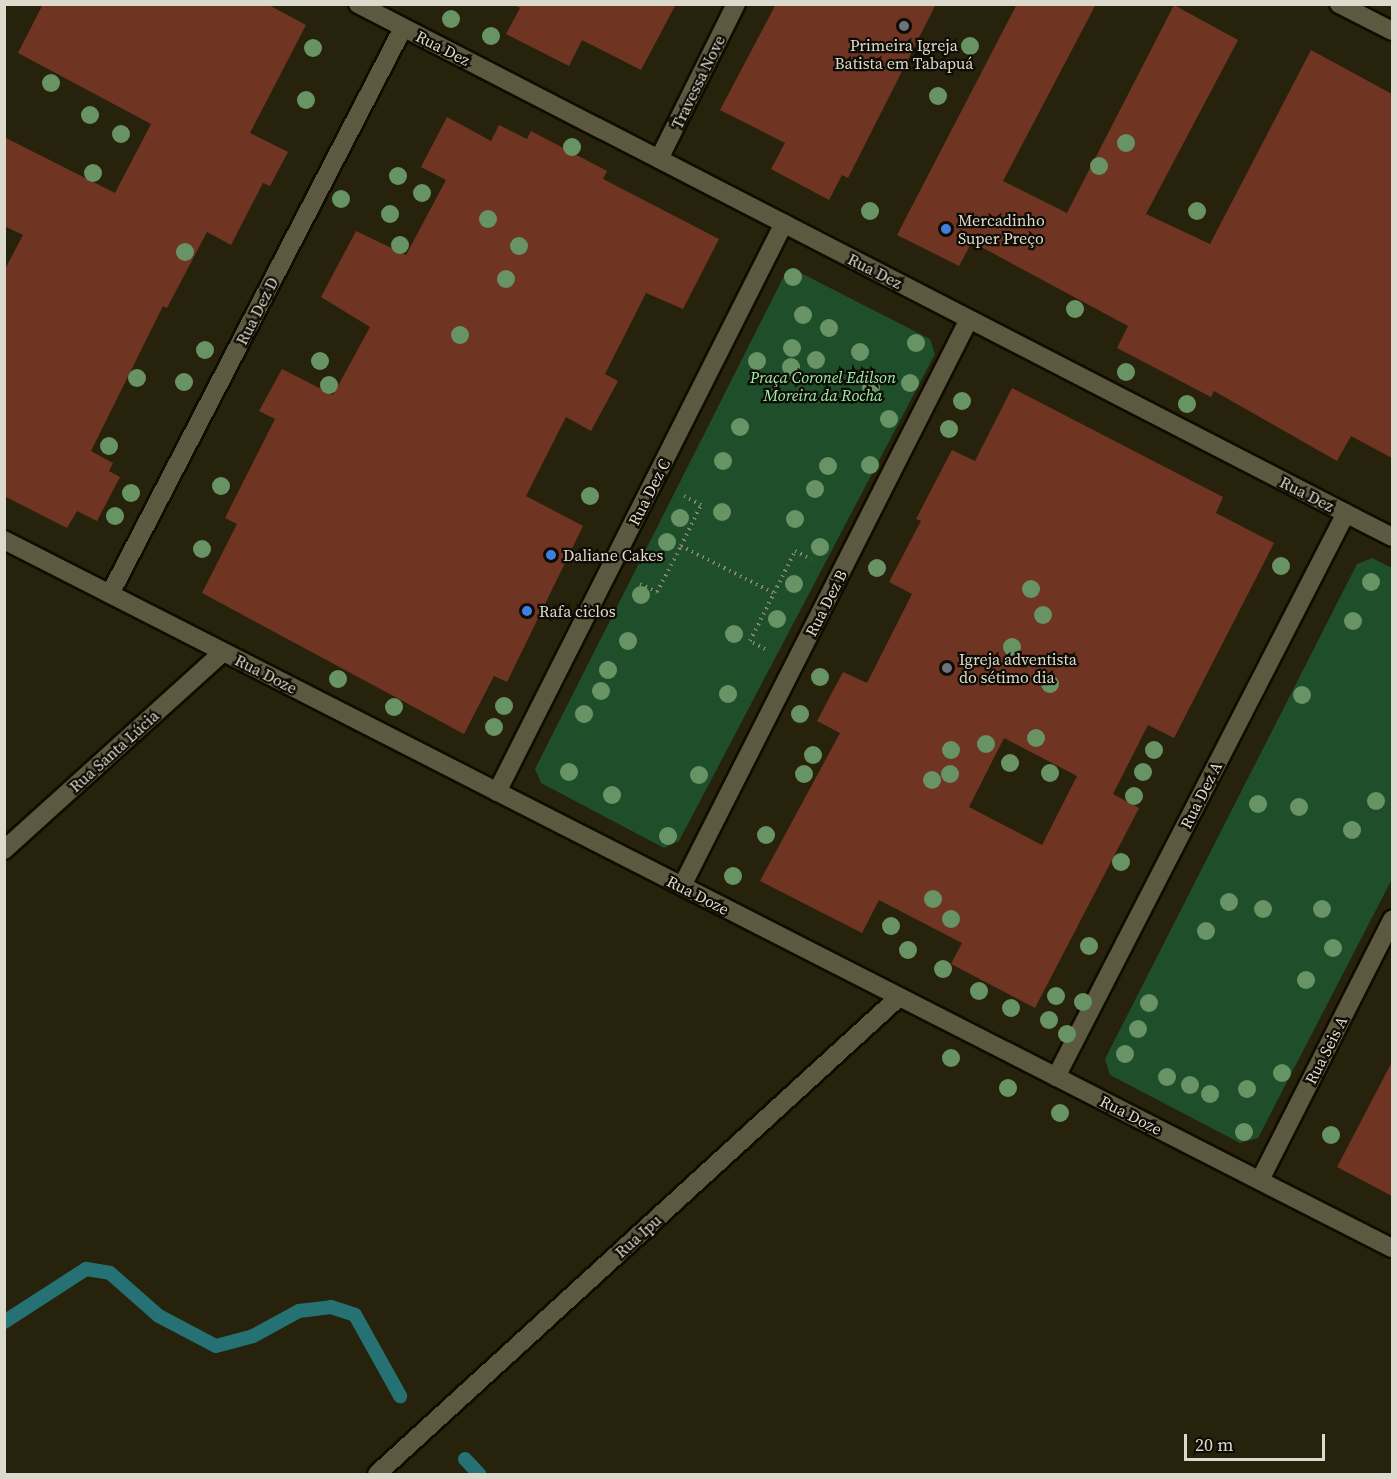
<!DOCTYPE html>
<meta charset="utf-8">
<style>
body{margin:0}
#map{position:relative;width:1397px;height:1479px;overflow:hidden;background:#27220c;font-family:"Source Serif 4",serif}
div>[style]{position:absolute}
.green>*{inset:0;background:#1e4e2a}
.stream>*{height:14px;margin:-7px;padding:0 7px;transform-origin:7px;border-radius:7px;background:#257174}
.building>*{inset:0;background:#703422}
.path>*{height:4px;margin-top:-2px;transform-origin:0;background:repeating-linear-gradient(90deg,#888573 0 1.5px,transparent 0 6px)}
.roads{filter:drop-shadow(2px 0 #100c00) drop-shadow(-2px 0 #100c00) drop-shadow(0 2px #100c00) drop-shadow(0 -2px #100c00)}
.street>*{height:18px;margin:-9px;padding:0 9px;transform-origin:9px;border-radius:9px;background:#5d5941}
.trees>*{width:18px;height:18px;margin:-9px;border-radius:50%;background:#689365}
.dots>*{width:16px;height:16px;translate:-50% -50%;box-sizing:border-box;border:3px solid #0e0c04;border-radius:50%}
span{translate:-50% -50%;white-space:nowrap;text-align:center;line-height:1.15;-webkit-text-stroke:4.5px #0e0c04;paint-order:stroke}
.poi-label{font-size:16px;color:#dcdacc}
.left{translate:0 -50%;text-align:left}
.street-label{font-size:16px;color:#dcdacc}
.park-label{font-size:16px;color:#9defad;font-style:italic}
.frame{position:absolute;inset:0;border:6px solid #dcdacc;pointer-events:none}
.scale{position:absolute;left:1184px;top:1434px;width:141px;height:27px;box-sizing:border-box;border:3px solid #dcdacc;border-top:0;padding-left:8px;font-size:18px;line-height:21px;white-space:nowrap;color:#dcdacc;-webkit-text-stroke:4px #0e0c04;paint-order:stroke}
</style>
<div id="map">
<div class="green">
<i style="clip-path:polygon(797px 271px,930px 339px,935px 354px,679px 841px,664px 848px,541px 783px,535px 769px,784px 276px)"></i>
<i style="clip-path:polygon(1372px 558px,1392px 568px,1392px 879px,1258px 1138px,1240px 1143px,1110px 1075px,1105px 1059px,1357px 564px)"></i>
</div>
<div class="stream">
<i style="left:4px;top:1322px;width:98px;rotate:-32.9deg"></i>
<i style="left:86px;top:1269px;width:24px;rotate:9deg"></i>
<i style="left:110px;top:1273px;width:65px;rotate:41.3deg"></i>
<i style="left:159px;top:1316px;width:64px;rotate:27.8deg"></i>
<i style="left:216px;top:1346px;width:38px;rotate:-15deg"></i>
<i style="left:253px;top:1336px;width:52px;rotate:-28.5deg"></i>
<i style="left:299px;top:1311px;width:32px;rotate:-7deg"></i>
<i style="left:331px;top:1307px;width:25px;rotate:18deg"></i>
<i style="left:355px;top:1315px;width:93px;rotate:60.9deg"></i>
<i style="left:465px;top:1459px;width:21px;rotate:47deg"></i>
</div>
<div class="building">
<i style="clip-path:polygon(43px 4px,267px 4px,306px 25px,250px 133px,288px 152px,270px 186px,263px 183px,231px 245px,207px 232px,167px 308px,163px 306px,91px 451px,113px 463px,109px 471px,120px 477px,97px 521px,77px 511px,67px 528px,4px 496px,4px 271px,23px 235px,4px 226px,4px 137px,115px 193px,151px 124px,18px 53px)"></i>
<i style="clip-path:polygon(513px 4px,676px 4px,641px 70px,582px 40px,569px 66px,506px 34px,520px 8px)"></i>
<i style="clip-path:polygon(776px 4px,936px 4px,848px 178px,842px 175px,829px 200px,771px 169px,785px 143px,720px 110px)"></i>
<i style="clip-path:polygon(1017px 4px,1096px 4px,1003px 181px,1067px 213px,1174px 5px,1238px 40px,1146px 214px,1210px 244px,1311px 50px,1392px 94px,1392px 458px,1351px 436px,1337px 461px,1214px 391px,1211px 397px,1117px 348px,1128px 326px,972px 242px,959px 266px,897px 235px)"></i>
<i style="clip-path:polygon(447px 117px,491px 141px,499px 125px,527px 139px,531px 131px,607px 171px,603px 179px,719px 239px,683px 309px,646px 293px,605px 374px,618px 381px,591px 431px,566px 417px,526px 496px,583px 526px,507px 682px,494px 676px,464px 734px,202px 593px,237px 524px,225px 518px,275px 419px,259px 411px,282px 369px,333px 395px,370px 327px,321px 297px,356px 231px,406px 255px,446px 180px,421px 167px)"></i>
<i style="clip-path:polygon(evenodd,1012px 388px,1223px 497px,1216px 513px,1274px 543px,1174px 738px,1148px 725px,1113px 794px,1139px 808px,1035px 1008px,951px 964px,962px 943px,879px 900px,862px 933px,760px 881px,840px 733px,817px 721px,843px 672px,867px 683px,912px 594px,889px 582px,921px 521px,916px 519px,952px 450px,975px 461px,1012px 388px,1004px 738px,1077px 776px,1042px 845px,969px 807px,1004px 738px)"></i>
<i style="clip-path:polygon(1392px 1062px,1392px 1196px,1337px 1167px)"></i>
</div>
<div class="path">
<i style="left:681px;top:546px;width:104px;rotate:26.8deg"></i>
<i style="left:640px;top:584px;width:19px;rotate:25deg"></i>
<i style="left:657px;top:592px;width:52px;rotate:-62.4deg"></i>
<i style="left:681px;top:546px;width:46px;rotate:-64deg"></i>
<i style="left:701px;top:505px;width:19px;rotate:-152deg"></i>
<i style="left:765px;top:649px;width:17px;rotate:-152deg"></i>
<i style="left:750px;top:641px;width:101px;rotate:-63.4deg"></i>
<i style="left:795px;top:551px;width:18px;rotate:27deg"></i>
</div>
<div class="roads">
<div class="street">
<i style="left:358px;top:4px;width:1163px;rotate:27.27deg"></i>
<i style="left:1339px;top:4px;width:59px;rotate:27deg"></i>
<i style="left:659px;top:159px;width:173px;rotate:-63.6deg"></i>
<i style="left:4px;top:540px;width:1558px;rotate:27.03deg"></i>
<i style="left:110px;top:594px;width:637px;rotate:-62.63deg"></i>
<i style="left:497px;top:792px;width:637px;rotate:-63.23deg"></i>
<i style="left:4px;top:850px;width:295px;rotate:-42.1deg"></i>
<i style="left:682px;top:886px;width:635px;rotate:-63.15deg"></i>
<i style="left:1056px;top:1077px;width:634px;rotate:-62.79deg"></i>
<i style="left:1260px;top:1180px;width:292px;rotate:-63.1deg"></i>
<i style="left:377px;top:1474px;width:707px;rotate:-42.42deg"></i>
</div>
</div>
<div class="trees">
<i style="left:451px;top:19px"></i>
<i style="left:491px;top:36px"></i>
<i style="left:970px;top:46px"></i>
<i style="left:313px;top:48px"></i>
<i style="left:51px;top:83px"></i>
<i style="left:938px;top:96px"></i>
<i style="left:306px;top:100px"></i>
<i style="left:90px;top:115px"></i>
<i style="left:121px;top:134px"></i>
<i style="left:1126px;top:143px"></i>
<i style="left:572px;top:147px"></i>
<i style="left:1099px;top:166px"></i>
<i style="left:93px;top:173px"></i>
<i style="left:398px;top:176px"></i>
<i style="left:422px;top:193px"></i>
<i style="left:341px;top:199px"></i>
<i style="left:870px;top:211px"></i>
<i style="left:1197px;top:211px"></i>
<i style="left:390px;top:214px"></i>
<i style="left:488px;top:219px"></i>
<i style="left:400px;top:245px"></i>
<i style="left:519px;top:246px"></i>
<i style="left:185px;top:252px"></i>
<i style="left:793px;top:277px"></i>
<i style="left:506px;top:279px"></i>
<i style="left:1075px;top:309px"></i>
<i style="left:803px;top:315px"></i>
<i style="left:829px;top:328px"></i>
<i style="left:460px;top:335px"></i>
<i style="left:916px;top:343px"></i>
<i style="left:792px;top:348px"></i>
<i style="left:205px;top:350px"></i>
<i style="left:860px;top:352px"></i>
<i style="left:816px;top:360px"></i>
<i style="left:320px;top:361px"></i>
<i style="left:757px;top:361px"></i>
<i style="left:791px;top:367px"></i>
<i style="left:1126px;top:372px"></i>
<i style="left:137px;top:378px"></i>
<i style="left:184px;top:382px"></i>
<i style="left:910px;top:383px"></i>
<i style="left:329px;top:385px"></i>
<i style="left:871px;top:388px"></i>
<i style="left:962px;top:401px"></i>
<i style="left:1187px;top:404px"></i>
<i style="left:889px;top:419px"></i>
<i style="left:740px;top:427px"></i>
<i style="left:949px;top:429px"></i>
<i style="left:109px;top:446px"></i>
<i style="left:723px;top:461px"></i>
<i style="left:870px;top:465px"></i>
<i style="left:828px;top:466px"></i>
<i style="left:221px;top:486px"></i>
<i style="left:815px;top:489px"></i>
<i style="left:131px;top:493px"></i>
<i style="left:590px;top:496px"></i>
<i style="left:722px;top:512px"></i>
<i style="left:115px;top:516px"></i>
<i style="left:680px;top:518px"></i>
<i style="left:795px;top:519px"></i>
<i style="left:667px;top:542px"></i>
<i style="left:820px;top:547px"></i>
<i style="left:202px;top:549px"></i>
<i style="left:1281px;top:566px"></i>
<i style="left:877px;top:568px"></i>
<i style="left:1371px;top:582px"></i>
<i style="left:794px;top:584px"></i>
<i style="left:1031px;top:589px"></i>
<i style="left:641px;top:595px"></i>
<i style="left:1043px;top:615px"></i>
<i style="left:777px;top:619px"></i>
<i style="left:1353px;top:621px"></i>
<i style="left:734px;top:634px"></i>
<i style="left:628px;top:641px"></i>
<i style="left:1012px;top:647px"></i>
<i style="left:608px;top:670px"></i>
<i style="left:820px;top:677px"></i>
<i style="left:338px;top:679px"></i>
<i style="left:1050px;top:684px"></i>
<i style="left:601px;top:691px"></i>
<i style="left:728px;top:694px"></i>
<i style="left:1302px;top:695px"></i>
<i style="left:504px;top:706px"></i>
<i style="left:394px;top:707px"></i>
<i style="left:584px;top:714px"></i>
<i style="left:800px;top:714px"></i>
<i style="left:494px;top:727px"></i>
<i style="left:1036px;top:738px"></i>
<i style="left:986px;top:744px"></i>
<i style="left:951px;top:750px"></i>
<i style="left:1154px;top:750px"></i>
<i style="left:813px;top:755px"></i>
<i style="left:1010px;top:763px"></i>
<i style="left:569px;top:772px"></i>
<i style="left:1143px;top:772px"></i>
<i style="left:1050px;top:773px"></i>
<i style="left:804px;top:774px"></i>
<i style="left:950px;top:774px"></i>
<i style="left:699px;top:775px"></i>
<i style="left:932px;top:780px"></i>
<i style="left:612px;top:795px"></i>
<i style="left:1134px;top:796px"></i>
<i style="left:1376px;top:801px"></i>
<i style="left:1258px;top:804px"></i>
<i style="left:1299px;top:807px"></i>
<i style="left:1352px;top:830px"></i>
<i style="left:766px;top:835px"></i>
<i style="left:668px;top:836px"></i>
<i style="left:1121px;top:862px"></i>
<i style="left:733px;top:876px"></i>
<i style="left:933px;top:899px"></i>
<i style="left:1229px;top:902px"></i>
<i style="left:1263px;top:909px"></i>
<i style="left:1322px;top:909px"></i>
<i style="left:951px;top:919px"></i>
<i style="left:891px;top:926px"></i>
<i style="left:1206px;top:931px"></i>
<i style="left:1089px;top:946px"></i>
<i style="left:1333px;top:948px"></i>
<i style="left:908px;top:950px"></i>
<i style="left:943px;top:969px"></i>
<i style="left:1306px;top:980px"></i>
<i style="left:979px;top:991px"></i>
<i style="left:1056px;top:996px"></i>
<i style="left:1083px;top:1002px"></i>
<i style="left:1149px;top:1003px"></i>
<i style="left:1011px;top:1008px"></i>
<i style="left:1049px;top:1020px"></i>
<i style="left:1138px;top:1029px"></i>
<i style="left:1067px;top:1034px"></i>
<i style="left:1125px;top:1054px"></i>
<i style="left:951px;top:1058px"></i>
<i style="left:1282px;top:1073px"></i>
<i style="left:1167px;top:1077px"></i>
<i style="left:1190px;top:1085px"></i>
<i style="left:1008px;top:1088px"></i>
<i style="left:1247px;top:1089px"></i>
<i style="left:1210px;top:1094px"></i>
<i style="left:1060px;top:1113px"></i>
<i style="left:1244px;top:1132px"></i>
<i style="left:1331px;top:1135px"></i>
</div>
<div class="dots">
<i style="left:904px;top:26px;background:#6b7280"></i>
<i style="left:946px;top:229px;background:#3f7fe0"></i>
<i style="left:551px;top:555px;background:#3f7fe0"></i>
<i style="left:527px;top:611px;background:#3f7fe0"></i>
<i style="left:947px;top:668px;background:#6b7280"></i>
</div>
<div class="poi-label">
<span style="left:904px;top:54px">Primeira Igreja<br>Batista em Tabapuá</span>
<span class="left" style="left:958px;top:229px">Mercadinho<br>Super Preço</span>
<span class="left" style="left:563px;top:555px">Daliane Cakes</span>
<span class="left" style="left:539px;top:611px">Rafa ciclos</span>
<span class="left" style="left:959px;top:668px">Igreja adventista<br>do sétimo dia</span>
</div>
<div class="street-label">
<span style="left:443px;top:48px;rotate:27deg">Rua Dez</span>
<span style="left:698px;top:82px;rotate:-64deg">Travessa Nove</span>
<span style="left:875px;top:271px;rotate:27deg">Rua Dez</span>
<span style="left:257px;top:311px;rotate:-63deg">Rua Dez D</span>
<span style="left:649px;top:492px;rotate:-63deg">Rua Dez C</span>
<span style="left:1307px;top:494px;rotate:27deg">Rua Dez</span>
<span style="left:826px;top:603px;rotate:-63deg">Rua Dez B</span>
<span style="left:266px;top:674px;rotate:27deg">Rua Doze</span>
<span style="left:114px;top:751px;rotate:-42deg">Rua Santa Lúcia</span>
<span style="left:1201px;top:795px;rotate:-63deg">Rua Dez A</span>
<span style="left:698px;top:895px;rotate:27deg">Rua Doze</span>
<span style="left:1326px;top:1050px;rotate:-63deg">Rua Seis A</span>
<span style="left:1131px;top:1115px;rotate:27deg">Rua Doze</span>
<span style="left:638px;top:1236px;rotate:-42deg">Rua Ipu</span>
</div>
<div class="park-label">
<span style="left:823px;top:386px">Praça Coronel Edilson<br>Moreira da Rocha</span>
</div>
<div class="frame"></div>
<div class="scale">20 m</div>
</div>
